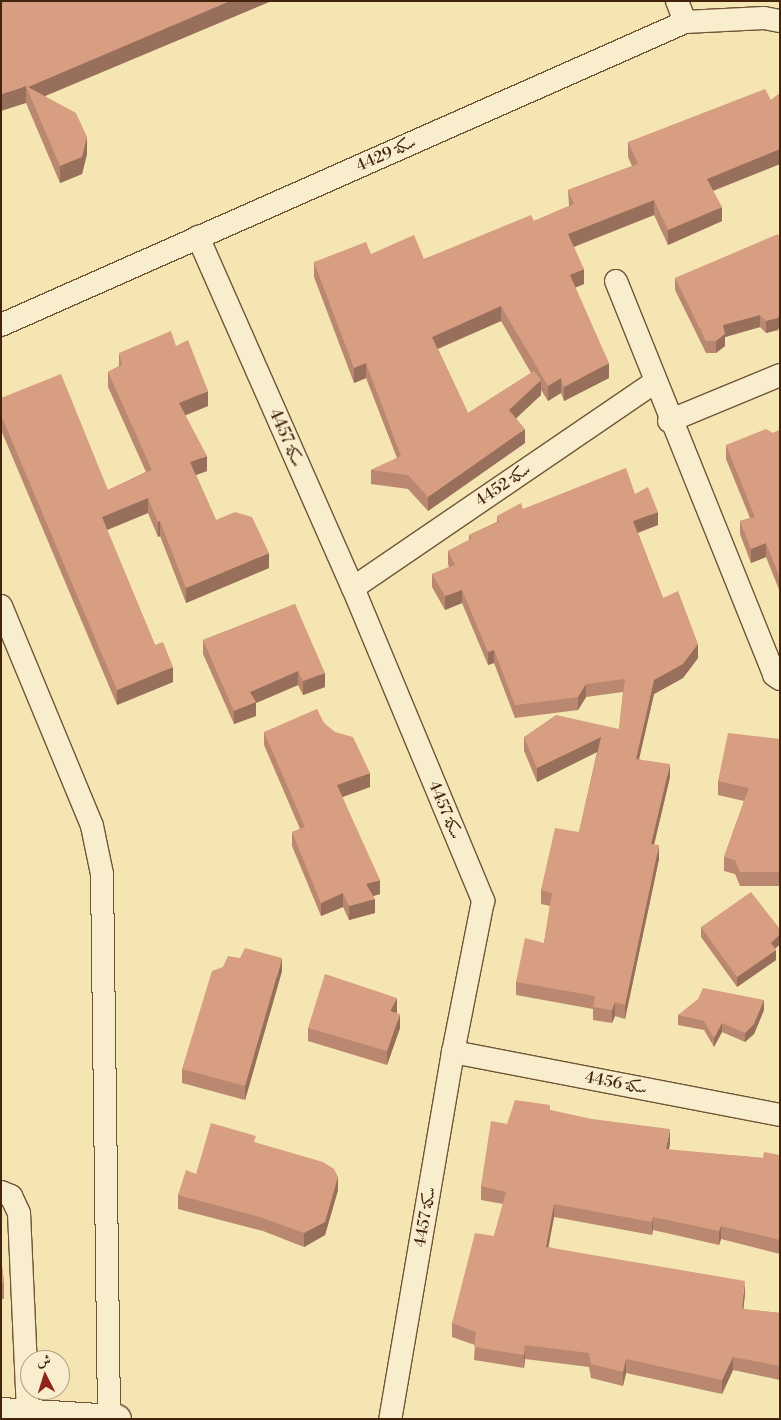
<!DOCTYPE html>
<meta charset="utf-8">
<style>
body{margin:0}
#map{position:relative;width:781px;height:1420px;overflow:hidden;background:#f5e5b2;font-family:"Libre Bodoni",Amiri,serif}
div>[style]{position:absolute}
.roads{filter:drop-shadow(1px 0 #705436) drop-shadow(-1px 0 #705436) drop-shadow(0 1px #705436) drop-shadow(0 -1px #705436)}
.street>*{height:22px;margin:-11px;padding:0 11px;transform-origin:11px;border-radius:11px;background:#f8eecd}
.secondary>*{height:28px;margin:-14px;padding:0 14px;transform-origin:14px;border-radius:14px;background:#f8eecd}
.wall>*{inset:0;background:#ba8870}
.shaded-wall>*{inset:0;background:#976f5b}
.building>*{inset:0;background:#d89e82}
span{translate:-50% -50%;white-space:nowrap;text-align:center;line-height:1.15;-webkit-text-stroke:5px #f8eecd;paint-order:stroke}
.street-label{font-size:16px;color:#43230c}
.frame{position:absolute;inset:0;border:2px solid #43230c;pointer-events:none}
.north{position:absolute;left:20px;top:1350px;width:50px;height:50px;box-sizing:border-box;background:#f8eecd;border:1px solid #b09d80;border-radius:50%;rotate:355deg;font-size:14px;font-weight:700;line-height:20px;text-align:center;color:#43230c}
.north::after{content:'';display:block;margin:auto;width:18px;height:22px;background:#8f2418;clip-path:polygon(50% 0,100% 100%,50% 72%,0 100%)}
</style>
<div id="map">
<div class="roads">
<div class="street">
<i style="left:677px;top:1px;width:22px;rotate:69deg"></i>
<i style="left:198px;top:237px;width:384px;rotate:66.2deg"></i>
<i style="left:353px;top:588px;width:339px;rotate:67.4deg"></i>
<i style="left:483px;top:901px;width:154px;rotate:101.2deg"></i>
<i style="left:453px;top:1052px;width:372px;rotate:99.7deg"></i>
<i style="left:616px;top:281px;width:424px;rotate:68.1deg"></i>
<i style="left:774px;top:675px;width:7px;rotate:34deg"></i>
<i style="left:1px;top:325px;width:748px;rotate:-23.89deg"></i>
<i style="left:685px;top:22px;width:79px;rotate:-2.9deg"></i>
<i style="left:764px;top:18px;width:16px;rotate:11deg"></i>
<i style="left:669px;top:421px;width:120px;rotate:-22.5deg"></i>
<i style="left:353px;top:588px;width:364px;rotate:-34.3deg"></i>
<i style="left:1px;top:606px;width:238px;rotate:67.5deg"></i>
<i style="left:92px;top:826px;width:49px;rotate:78.2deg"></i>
<i style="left:102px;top:874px;width:544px;rotate:89.26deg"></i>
<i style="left:453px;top:1052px;width:333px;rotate:10.9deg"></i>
<i style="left:1px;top:1192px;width:11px;rotate:22deg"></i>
<i style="left:11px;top:1196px;width:19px;rotate:65deg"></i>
<i style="left:19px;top:1213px;width:200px;rotate:87.4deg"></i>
</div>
<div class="secondary">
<i style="left:1px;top:1412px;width:116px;rotate:3.5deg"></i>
</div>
</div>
<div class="wall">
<i style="clip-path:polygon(1px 1px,269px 1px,269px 2px,45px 96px,87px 154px,82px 174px,60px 183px,26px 103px)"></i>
<i style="clip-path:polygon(evenodd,780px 93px,780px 164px,713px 191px,722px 221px,668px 245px,654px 215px,574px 247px,584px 284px,575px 287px,609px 378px,564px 401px,561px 393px,548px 401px,541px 390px,541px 395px,516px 418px,525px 443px,428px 511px,408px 489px,371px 484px,371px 470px,397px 458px,366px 378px,354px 383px,314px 277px,314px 262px,371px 254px,424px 259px,534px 221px,569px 206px,568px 190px,632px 166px,628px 157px,628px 142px,771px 100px,780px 93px,501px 321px,531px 373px,468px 413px,438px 349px,501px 321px)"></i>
<i style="clip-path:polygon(780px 237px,780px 324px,778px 330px,766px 333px,760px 327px,725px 337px,725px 346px,716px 353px,706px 353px,675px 290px,675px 278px)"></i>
<i style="clip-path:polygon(176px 346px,208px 406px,185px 415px,207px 471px,196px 475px,216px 520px,269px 568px,186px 603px,160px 536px,158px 537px,148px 513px,107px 530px,155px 645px,173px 682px,117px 705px,1px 430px,1px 398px,108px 490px,146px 472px,108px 387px,108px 372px,119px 366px,119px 353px)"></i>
<i style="clip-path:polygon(780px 430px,780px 592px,766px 557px,751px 563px,740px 534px,740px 521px,750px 518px,726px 459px,726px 445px,773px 433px)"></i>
<i style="clip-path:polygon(635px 494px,658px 525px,638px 533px,663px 598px,698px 658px,683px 678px,654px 694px,639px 759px,670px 777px,654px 845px,659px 859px,625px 1019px,615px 1016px,612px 1023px,593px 1020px,593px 1009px,516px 995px,516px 982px,544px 943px,550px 906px,541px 904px,541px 890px,579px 832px,597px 752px,537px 782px,524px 751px,524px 737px,619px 729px,623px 692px,586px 697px,578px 710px,515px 718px,494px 663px,488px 665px,462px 603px,445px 610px,432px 587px,432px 574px,449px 567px,448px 564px,448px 551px,469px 540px,469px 535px,497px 522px,497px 516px,523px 509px)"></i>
<i style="clip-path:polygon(295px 604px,325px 687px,303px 695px,298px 685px,256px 703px,256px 716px,234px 724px,203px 654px,203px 640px)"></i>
<i style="clip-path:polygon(324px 723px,370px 787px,342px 797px,380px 894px,373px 896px,375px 913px,349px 920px,343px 907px,321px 916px,292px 846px,292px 832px,300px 829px,264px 745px,264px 732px)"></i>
<i style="clip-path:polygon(780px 739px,780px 886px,740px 886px,735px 874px,724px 871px,724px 857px,744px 801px,718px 795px,718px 781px)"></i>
<i style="clip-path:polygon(701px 927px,780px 929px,780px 944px,775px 949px,776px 960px,737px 987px,701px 937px)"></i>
<i style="clip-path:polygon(282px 971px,245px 1100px,182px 1083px,182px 1069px)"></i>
<i style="clip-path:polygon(764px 1010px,754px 1034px,745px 1042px,722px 1032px,714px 1047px,704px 1030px,678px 1025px,678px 1015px)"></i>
<i style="clip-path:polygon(397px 1012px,397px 1013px,400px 1028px,387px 1065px,308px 1041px,308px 1028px)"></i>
<i style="clip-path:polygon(550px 1110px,670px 1143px,669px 1150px,763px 1158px,780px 1155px,780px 1254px,721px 1239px,719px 1245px,653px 1230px,652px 1235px,554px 1217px,548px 1247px,745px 1294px,743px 1309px,780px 1313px,780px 1380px,733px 1370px,722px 1394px,626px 1373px,623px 1386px,591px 1378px,589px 1367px,525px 1359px,524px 1368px,474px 1360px,475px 1345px,452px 1337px,452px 1323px,494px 1236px,503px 1204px,481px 1200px,481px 1186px,507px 1124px)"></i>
<i style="clip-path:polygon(256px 1143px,338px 1190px,325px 1235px,304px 1247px,263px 1231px,178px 1209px,178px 1195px,196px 1174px)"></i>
<i style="clip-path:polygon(1px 1257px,4px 1283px,4px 1299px,1px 1299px)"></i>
</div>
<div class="shaded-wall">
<i style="clip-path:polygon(230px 1px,269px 2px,33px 101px,28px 87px)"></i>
<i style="clip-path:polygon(26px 86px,26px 103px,1px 111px,1px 94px)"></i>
<i style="clip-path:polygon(87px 137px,87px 154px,82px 174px,60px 183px,60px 166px)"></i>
<i style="clip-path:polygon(780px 149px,780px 164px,707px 193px,707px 179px)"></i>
<i style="clip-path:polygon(654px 200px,654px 215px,568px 249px,568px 234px)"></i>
<i style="clip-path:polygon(722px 207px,722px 221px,668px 245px,668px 230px)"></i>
<i style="clip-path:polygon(584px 269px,584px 284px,570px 290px,570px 275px)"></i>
<i style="clip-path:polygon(501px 306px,501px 321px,432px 351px,432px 337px)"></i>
<i style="clip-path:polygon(780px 312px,780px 324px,778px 330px,766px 333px,766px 321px)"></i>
<i style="clip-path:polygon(760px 315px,760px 327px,725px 337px,725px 346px,716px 353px,716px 341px,723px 325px)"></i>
<i style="clip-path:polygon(366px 363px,366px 378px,354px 383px,354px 368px)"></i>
<i style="clip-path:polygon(609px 363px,609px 378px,564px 401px,564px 387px)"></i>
<i style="clip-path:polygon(561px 378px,561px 393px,548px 401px,548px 386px)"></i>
<i style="clip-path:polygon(541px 380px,541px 395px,509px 425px,509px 410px)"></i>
<i style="clip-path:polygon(208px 391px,208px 406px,179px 418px,179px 403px)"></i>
<i style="clip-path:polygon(525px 429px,525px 443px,428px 511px,428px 497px)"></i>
<i style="clip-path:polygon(207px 456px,207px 471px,190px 477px,190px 462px)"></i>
<i style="clip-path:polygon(148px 498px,148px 513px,102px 532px,102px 517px)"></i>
<i style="clip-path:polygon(658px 512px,658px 525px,633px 534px,633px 521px)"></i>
<i style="clip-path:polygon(160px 521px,160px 536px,158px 537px,158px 522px)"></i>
<i style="clip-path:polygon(766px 543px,766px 557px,751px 563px,751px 549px)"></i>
<i style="clip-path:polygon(269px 553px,269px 568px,186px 603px,186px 588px)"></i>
<i style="clip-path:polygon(462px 590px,462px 603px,445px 610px,445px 596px)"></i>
<i style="clip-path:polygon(698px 644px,698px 658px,683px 678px,654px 694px,636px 772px,636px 759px,654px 680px)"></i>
<i style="clip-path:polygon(494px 650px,494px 663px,488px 665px,488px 652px)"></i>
<i style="clip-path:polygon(173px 667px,173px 682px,117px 705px,117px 690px)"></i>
<i style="clip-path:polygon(298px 671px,298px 685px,256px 703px,256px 716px,234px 724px,234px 711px,250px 692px)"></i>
<i style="clip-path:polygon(325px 673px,325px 687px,303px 695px,303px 681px)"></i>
<i style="clip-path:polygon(586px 684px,586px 697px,578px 710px,578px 697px)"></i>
<i style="clip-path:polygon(601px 737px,601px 750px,537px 782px,537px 768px)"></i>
<i style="clip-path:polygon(670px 764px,670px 777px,651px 857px,651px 844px)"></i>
<i style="clip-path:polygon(370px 773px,370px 787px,337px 799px,337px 785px)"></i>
<i style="clip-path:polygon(659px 845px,659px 859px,625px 1019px,625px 1005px)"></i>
<i style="clip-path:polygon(380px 880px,380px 894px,366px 898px,366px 884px)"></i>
<i style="clip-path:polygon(343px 893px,343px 907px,321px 916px,321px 903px)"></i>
<i style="clip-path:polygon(375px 899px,375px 913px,349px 920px,349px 906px)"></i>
<i style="clip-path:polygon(780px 934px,780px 944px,771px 952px,771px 943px)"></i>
<i style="clip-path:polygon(776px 950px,776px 960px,737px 987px,737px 977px)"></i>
<i style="clip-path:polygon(282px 958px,282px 971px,245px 1100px,245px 1086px)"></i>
<i style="clip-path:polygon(397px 998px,397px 1012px,390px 1024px,390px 1011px)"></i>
<i style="clip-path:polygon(764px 1000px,764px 1010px,754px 1034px,745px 1042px,745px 1033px)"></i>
<i style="clip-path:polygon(615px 1002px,615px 1016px,612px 1023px,612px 1010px)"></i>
<i style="clip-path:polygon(400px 1014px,400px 1028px,387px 1065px,387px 1051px)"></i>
<i style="clip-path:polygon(722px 1023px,722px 1032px,714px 1047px,714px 1038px)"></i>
<i style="clip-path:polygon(670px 1129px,670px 1143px,666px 1163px,666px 1149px)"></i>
<i style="clip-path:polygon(338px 1177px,338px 1190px,325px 1235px,304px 1247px,304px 1233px)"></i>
<i style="clip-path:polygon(554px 1204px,554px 1217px,546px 1260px,546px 1247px)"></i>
<i style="clip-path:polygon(653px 1217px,653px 1230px,652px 1235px,652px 1222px)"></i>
<i style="clip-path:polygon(721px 1226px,721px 1239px,719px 1245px,719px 1231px)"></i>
<i style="clip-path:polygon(745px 1281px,745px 1294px,742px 1322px,742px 1309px)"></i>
<i style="clip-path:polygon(525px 1345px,525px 1359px,524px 1368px,524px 1355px)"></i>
<i style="clip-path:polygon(733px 1357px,733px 1370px,722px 1394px,722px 1380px)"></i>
<i style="clip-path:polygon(626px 1359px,626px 1373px,623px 1386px,623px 1372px)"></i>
</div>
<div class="building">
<i style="clip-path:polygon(1px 1px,230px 1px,28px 87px,76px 113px,87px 137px,82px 157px,60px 166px,26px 86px,1px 94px)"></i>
<i style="clip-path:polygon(765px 89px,771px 100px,780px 93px,780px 149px,707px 179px,722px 207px,668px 230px,654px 200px,568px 234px,584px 269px,570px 275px,609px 363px,564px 387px,561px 378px,548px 386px,501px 306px,432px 337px,468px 413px,534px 371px,541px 380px,509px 410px,525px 429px,428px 497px,408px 475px,371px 470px,401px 456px,366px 363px,354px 368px,314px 262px,366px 242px,371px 254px,414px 235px,424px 259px,531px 215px,534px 221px,574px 204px,568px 190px,638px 164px,628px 142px)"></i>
<i style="clip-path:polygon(778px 234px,780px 237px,780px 312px,778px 318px,766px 321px,760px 315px,723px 325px,725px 334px,716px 341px,706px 341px,675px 278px)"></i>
<i style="clip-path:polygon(171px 331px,176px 346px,188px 340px,208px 391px,179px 403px,207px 456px,190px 462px,216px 520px,235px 512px,252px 517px,269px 553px,186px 588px,160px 521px,158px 522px,148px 498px,102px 517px,155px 645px,163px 642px,173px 667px,117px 690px,1px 415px,1px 398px,61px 374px,108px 490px,152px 470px,108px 372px,122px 365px,119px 353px)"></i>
<i style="clip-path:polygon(766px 429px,773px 433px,780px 430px,780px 578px,766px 543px,751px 549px,740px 521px,755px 517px,726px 445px)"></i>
<i style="clip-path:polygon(626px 468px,635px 494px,648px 487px,658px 512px,633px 521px,663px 598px,678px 591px,698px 644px,683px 664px,654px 680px,636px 759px,670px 764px,651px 844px,659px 845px,625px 1005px,615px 1002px,612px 1010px,593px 1007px,595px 996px,516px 982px,525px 938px,544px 943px,552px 893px,541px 890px,555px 828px,579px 832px,601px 737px,537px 768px,524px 737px,556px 715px,619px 729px,625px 679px,586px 684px,578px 697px,515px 705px,494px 650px,488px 652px,462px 590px,445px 596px,432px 574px,455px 565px,448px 551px,472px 538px,469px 535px,499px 522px,497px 516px,521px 503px,523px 509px)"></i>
<i style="clip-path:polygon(295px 604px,325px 673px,303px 681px,298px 671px,250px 692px,256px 702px,234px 711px,203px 640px)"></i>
<i style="clip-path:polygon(317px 709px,324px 723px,335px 732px,353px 737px,370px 773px,337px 785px,380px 880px,366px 884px,375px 899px,349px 906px,343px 893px,321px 903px,292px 832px,305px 827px,264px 732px)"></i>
<i style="clip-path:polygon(728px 733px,780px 739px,780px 872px,740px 872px,735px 860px,724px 857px,749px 788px,718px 781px)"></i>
<i style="clip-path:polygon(751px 892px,780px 929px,780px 934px,771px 943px,776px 950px,737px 977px,701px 927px)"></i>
<i style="clip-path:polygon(245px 948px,282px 958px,245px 1086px,182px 1069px,212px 971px,223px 967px,228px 956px,240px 958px)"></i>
<i style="clip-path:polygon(325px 974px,397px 998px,390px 1011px,400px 1014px,387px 1051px,308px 1028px)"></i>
<i style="clip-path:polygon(703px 988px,764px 1000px,754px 1024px,745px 1033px,722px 1023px,714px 1038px,704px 1021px,678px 1015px,698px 999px)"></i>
<i style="clip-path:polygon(515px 1100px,550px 1105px,550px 1110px,592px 1119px,670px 1129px,666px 1149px,763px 1158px,764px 1152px,780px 1155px,780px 1240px,721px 1226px,719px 1231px,653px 1217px,652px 1222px,554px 1204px,546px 1247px,745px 1281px,742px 1309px,780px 1313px,780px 1366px,733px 1357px,722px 1380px,626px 1359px,623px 1372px,591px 1364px,589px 1353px,525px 1345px,524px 1355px,474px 1347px,476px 1332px,452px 1323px,475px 1233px,494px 1236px,506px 1192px,481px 1186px,491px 1121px,507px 1124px)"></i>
<i style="clip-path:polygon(211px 1123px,256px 1136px,254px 1142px,323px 1162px,334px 1169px,338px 1177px,325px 1222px,304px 1233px,263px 1218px,178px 1195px,186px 1170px,196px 1174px)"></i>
<i style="clip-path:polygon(1px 1257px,4px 1283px,1px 1283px)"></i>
</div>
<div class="street-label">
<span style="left:386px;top:154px;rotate:-24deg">سكة 4429</span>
<span style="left:286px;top:438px;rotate:66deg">سكة 4457</span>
<span style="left:503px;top:485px;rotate:-34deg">سكة 4452</span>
<span style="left:445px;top:810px;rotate:67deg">سكة 4457</span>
<span style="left:616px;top:1083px;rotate:11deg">سكة 4456</span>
<span style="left:425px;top:1217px;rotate:-80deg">سكة 4457</span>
</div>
<div class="frame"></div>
<div class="north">ش</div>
</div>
